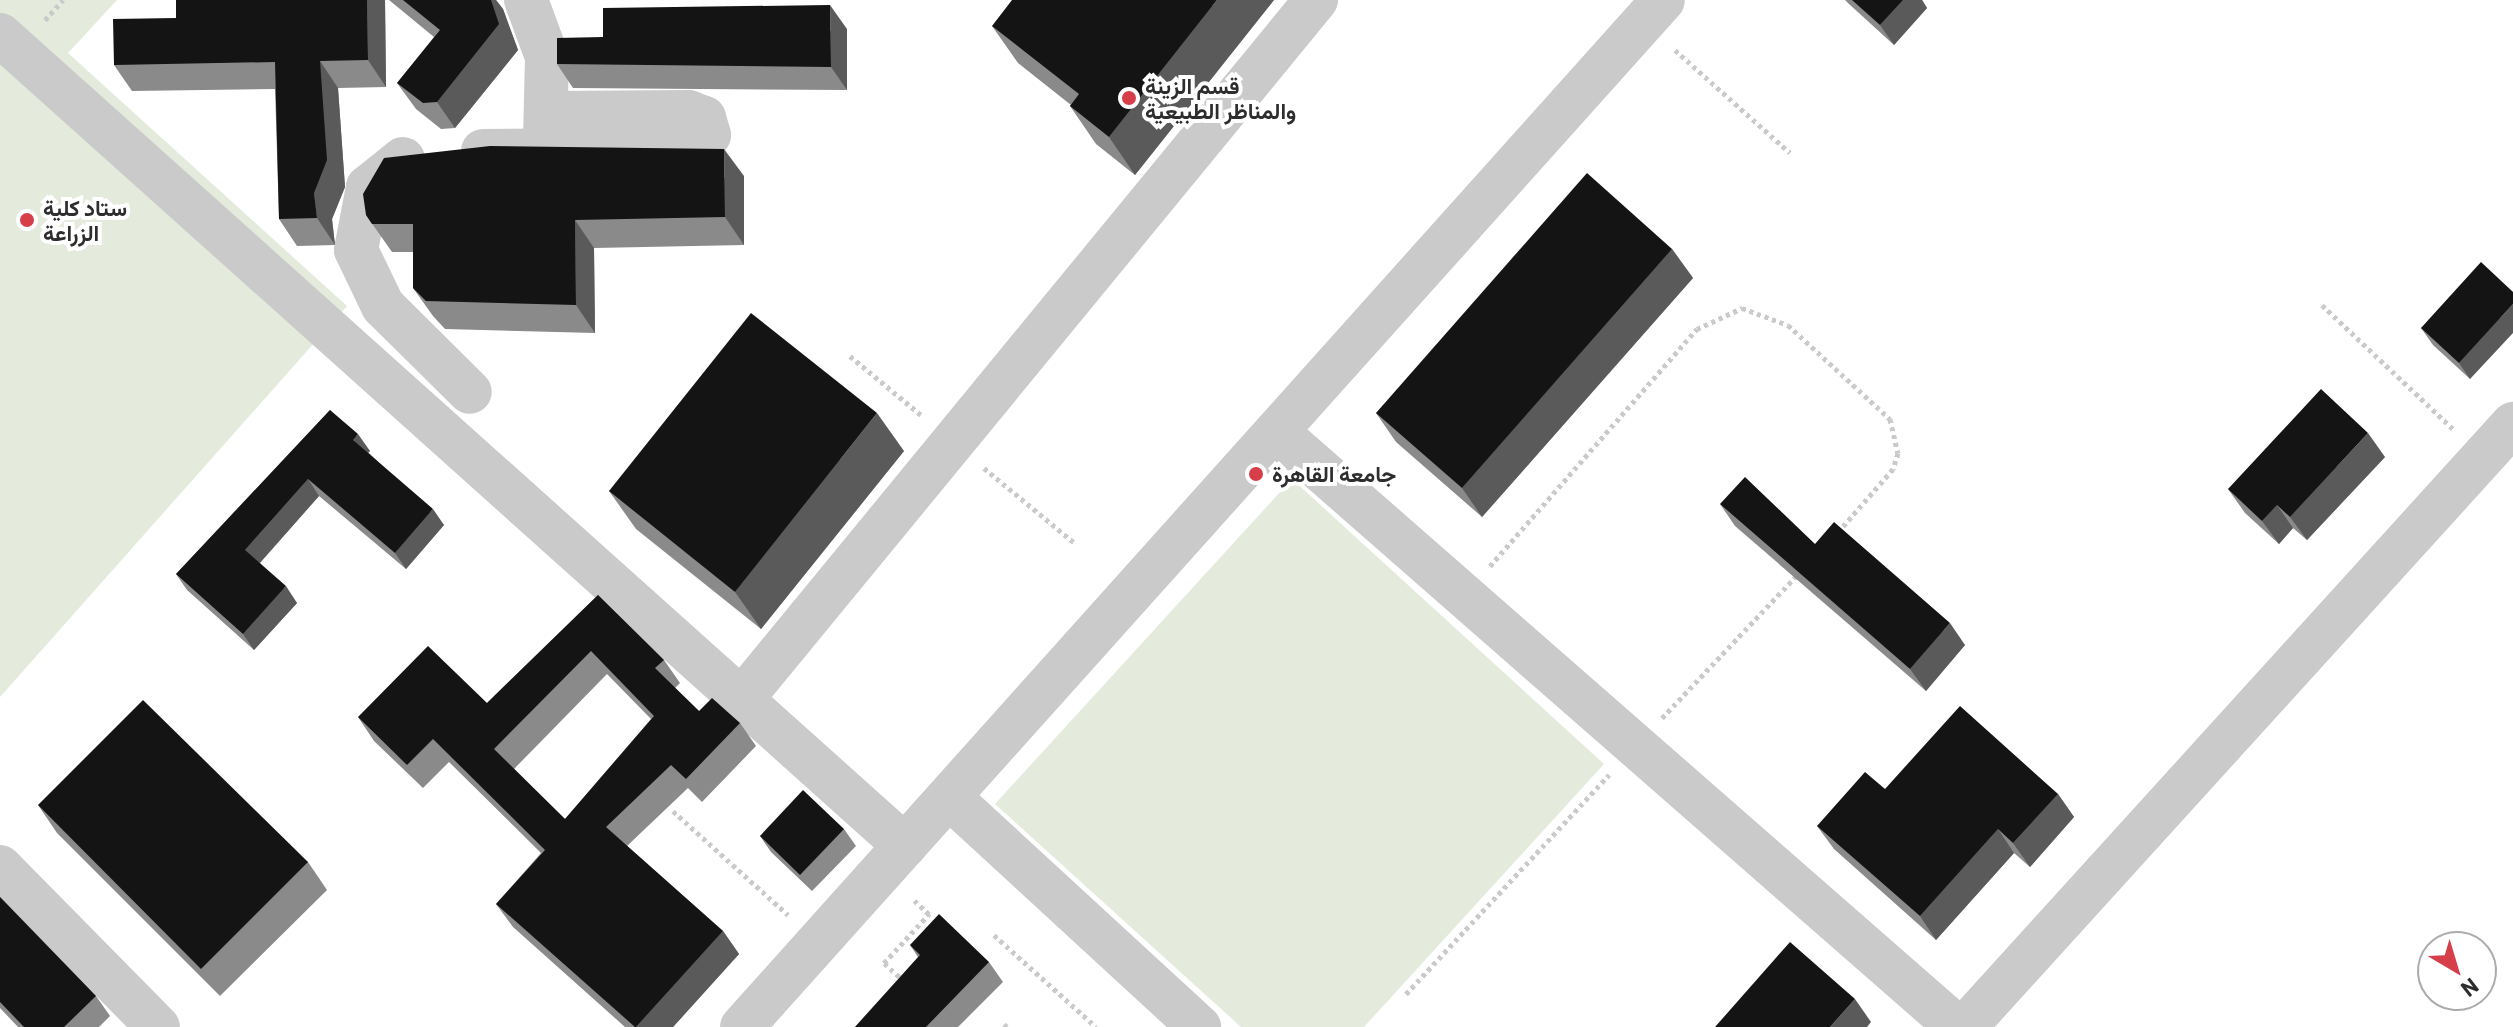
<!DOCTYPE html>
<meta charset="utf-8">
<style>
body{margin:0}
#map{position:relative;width:2513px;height:1027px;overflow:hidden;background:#fff;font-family:Barlow,Vazirmatn,sans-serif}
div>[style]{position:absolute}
.green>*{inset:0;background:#e4eadc}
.path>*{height:5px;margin-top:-2.5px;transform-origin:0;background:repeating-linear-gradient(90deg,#cacaca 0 4px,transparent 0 8px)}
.minor>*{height:44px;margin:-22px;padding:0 22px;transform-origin:22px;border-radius:22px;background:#cacaca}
.wall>*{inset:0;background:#8a8a8a}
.shaded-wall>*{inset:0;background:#5a5a5a}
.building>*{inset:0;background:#141414}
.dots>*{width:22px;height:22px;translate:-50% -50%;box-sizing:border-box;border:4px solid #fff;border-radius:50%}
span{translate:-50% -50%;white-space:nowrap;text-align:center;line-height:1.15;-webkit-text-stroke:8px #fff;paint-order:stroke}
.poi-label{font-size:22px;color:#2d2d2d;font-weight:700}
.left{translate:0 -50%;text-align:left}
.north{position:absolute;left:2417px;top:931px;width:80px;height:80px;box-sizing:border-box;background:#fff;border:2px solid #ababab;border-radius:50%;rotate:142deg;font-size:22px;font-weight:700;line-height:32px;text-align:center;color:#2d2d2d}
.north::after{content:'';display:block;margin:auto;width:28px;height:36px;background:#d63e4a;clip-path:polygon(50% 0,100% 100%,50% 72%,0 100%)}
</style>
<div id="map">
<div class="green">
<i style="clip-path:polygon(0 0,117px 0,68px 53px,347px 306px,0 697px)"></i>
<i style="clip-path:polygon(1292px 479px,1604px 764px,1364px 1027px,1241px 1027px,995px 804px)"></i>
</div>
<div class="path">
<i style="left:45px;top:20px;width:27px;rotate:-48deg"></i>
<i style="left:1675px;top:50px;width:154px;rotate:41.8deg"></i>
<i style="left:2322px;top:305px;width:180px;rotate:43.4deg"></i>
<i style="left:850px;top:356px;width:92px;rotate:39.7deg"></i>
<i style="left:984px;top:468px;width:119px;rotate:39.6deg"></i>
<i style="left:1490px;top:566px;width:315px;rotate:-48.9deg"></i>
<i style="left:1697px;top:329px;width:50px;rotate:-25deg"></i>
<i style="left:1742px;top:308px;width:49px;rotate:20.3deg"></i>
<i style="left:1788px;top:325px;width:139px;rotate:42.7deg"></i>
<i style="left:1890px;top:419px;width:35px;rotate:77deg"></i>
<i style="left:1898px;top:453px;width:17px;rotate:107deg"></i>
<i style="left:1893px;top:469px;width:84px;rotate:131.1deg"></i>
<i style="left:1662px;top:718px;width:198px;rotate:-46.6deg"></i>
<i style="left:673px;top:811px;width:155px;rotate:42.1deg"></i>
<i style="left:994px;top:935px;width:137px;rotate:42deg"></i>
<i style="left:905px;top:982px;width:28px;rotate:-138deg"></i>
<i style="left:884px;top:963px;width:67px;rotate:-47.4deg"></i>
<i style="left:929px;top:914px;width:22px;rotate:-137deg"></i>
<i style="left:1406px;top:994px;width:299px;rotate:-47.2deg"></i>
<i style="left:1004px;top:1024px;width:4px;rotate:45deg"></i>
</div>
<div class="minor">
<i style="left:526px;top:0;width:61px;rotate:69.8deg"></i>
<i style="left:547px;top:57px;width:84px;rotate:91.4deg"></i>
<i style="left:0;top:35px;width:1215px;rotate:41.86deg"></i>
<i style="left:483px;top:151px;width:206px;rotate:-0.3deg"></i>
<i style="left:689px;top:150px;width:25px;rotate:-37deg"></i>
<i style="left:709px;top:135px;width:18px;rotate:-106deg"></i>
<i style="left:704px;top:118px;width:17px;rotate:-159deg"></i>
<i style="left:688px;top:112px;width:141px;rotate:179.6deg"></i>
<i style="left:403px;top:159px;width:45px;rotate:141.3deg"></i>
<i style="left:368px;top:187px;width:64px;rotate:100.8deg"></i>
<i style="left:356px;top:250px;width:62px;rotate:64.3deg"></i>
<i style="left:383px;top:306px;width:122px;rotate:44.7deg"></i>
<i style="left:1277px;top:432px;width:904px;rotate:41.19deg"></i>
<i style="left:741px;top:700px;width:906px;rotate:-50.6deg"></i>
<i style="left:949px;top:797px;width:340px;rotate:42.6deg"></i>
<i style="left:0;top:867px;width:225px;rotate:45.4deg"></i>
<i style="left:742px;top:1027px;width:1379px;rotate:-48.11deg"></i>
<i style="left:1965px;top:1027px;width:815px;rotate:-47.74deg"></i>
</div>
<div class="wall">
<i style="clip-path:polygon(176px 0,385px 0,386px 87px,338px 88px,345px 187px,332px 219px,335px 245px,297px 246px,279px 219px,275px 89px,132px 91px,114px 65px,176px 18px)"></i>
<i style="clip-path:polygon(389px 0,496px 0,503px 9px,518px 50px,455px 128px,441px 129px,416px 109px,397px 83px,434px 37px)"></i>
<i style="clip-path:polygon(1274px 0,1135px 175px,1096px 144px,1070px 106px,1071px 105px,1018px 63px,992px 26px)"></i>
<i style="clip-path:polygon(1845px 0,1922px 0,1927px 8px,1894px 45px,1849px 4px)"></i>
<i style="clip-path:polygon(847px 29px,847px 90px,573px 88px,557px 64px)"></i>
<i style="clip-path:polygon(744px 176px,744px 245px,594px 248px,595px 333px,445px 329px,433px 316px,413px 288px,413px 252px,392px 252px,366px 215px)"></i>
<i style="clip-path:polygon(1672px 249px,1693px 278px,1482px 517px,1396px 442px,1376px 413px)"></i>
<i style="clip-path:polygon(2513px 292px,2470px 379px,2433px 345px,2421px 328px)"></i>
<i style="clip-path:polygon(330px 410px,370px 451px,368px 452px,444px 525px,406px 569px,319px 496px,260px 563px,297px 603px,254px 650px,187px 590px,176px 574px)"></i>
<i style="clip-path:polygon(904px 451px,761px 629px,636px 529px,609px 491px)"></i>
<i style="clip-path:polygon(2385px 457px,2307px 540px,2293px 528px,2279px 544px,2245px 513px,2228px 489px)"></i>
<i style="clip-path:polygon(1720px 504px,1815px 544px,1965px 645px,1926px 691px,1735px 526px)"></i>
<i style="clip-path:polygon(evenodd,598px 595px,664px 660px,680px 683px,675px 688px,699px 711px,740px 723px,756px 746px,702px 802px,688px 788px,627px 846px,723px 931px,739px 954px,673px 1027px,625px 1027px,513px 927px,496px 904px,541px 853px,449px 762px,423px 788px,374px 741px,358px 717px,487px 703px,598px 595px,607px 674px,651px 719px,565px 819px,514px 769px,607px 674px)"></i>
<i style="clip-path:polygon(1885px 789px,2058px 794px,2074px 817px,2030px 867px,2014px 853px,1936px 940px,1834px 849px,1817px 826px)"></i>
<i style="clip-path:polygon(38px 805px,308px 862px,327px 890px,220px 996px,57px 833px)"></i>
<i style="clip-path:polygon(844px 829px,856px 846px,812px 891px,771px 852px,760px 836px)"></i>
<i style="clip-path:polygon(0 897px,96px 996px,110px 1016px,99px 1027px,18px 1027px,0 1008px)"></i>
<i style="clip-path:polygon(910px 945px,989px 962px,1003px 982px,958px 1027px,855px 1027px,918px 957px)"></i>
</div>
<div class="shaded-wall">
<i style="clip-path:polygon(367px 0,385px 0,386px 87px,368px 60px)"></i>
<i style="clip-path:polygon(491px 0,496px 0,503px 9px,518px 50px,455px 128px,437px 102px)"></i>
<i style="clip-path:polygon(1217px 0,1274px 0,1135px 175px,1109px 137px)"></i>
<i style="clip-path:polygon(1903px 0,1922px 0,1927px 8px,1894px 45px,1880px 25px)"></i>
<i style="clip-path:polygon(830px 5px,847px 29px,847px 90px,831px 67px)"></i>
<i style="clip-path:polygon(320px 61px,338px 88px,345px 187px,332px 219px,335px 245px,317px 218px,314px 193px)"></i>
<i style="clip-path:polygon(724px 149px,744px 176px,744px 245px,725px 217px)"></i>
<i style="clip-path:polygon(575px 220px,594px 248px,595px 333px,576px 305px)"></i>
<i style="clip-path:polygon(1672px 249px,1693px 278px,1482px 517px,1462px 488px)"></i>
<i style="clip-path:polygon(2513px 304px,2513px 333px,2470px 379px,2459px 363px)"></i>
<i style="clip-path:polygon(877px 413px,904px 451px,761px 629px,735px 592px)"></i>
<i style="clip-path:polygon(2368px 433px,2385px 457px,2307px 540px,2290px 517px)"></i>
<i style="clip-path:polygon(358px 434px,370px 451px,365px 456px,353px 440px)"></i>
<i style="clip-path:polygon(308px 479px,319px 496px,257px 566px,245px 550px)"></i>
<i style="clip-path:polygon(2277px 505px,2293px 528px,2279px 544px,2262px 521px)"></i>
<i style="clip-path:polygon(433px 509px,444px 525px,406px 569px,395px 553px)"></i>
<i style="clip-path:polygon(286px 586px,297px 603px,254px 650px,243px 634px)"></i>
<i style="clip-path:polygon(1950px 623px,1965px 645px,1926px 691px,1910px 669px)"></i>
<i style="clip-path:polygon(2058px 794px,2074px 817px,2030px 867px,2013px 843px)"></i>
<i style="clip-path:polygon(1998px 829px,2014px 853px,1936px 940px,1920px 916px)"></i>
<i style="clip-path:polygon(723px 931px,739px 954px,673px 1027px,636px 1027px)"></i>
<i style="clip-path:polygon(1855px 999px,1871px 1022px,1867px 1027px,1830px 1027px)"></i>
</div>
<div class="building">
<i style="clip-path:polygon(176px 0,367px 0,368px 60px,320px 61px,327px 160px,314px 193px,317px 218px,279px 219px,275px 62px,114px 65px,113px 19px,176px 18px)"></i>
<i style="clip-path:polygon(403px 0,491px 0,499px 24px,437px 102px,423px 103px,397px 83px,440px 30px)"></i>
<i style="clip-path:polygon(1012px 0,1217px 0,1109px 137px,1070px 106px,1079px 94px,992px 26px)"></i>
<i style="clip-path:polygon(1852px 0,1903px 0,1880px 25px)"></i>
<i style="clip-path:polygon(830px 5px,831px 67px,557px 64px,557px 38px,603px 37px,603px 8px)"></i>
<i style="clip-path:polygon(490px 146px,724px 149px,725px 217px,575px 220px,576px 305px,426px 301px,413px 288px,413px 224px,372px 224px,366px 215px,363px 194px,384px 158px)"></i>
<i style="clip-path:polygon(1587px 173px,1672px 249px,1462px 488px,1376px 413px)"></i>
<i style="clip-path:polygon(2481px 262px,2513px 292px,2513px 304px,2459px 363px,2421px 328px)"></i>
<i style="clip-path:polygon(751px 313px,877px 413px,735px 592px,609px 491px)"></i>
<i style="clip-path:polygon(2321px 389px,2368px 433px,2290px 517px,2277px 505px,2262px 521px,2228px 489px)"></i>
<i style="clip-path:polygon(330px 410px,358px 434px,353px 440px,433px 509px,395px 553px,308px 479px,245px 550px,286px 586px,243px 634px,176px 574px)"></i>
<i style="clip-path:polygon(1745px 477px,1815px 544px,1834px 522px,1950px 623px,1910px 669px,1720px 504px)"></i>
<i style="clip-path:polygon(evenodd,598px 595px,664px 660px,655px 668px,699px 711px,712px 698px,740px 723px,686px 779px,671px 765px,606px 827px,723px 931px,636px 1027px,635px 1027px,496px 904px,545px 850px,433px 739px,407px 765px,358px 717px,428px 646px,487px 703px,598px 595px,591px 651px,654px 716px,565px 819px,494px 749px,591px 651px)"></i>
<i style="clip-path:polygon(143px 700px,308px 862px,201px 969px,38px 805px)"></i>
<i style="clip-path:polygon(1960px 706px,2058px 794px,2013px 843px,1998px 829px,1920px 916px,1817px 826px,1865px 772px,1885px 789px)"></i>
<i style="clip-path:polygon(803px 790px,844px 829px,800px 875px,760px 836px)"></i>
<i style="clip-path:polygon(0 897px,96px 996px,64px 1027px,24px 1027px,0 1002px)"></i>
<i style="clip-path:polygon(939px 914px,989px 962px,926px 1027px,855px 1027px,920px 955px,910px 945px)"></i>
<i style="clip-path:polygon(1790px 942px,1855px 999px,1830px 1027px,1715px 1027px)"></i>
</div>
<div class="dots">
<i style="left:1129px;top:98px;background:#d63e4a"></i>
<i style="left:27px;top:220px;background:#d63e4a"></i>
<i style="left:1256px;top:474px;background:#d63e4a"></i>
</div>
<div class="poi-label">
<span class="left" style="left:1145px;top:98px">قسم الزينة<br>والمناظر الطبيعية</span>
<span class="left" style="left:43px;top:220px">ستاد كلية<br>الزراعة</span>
<span class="left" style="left:1272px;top:474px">جامعة القاهرة</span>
</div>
<div class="north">N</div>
</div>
